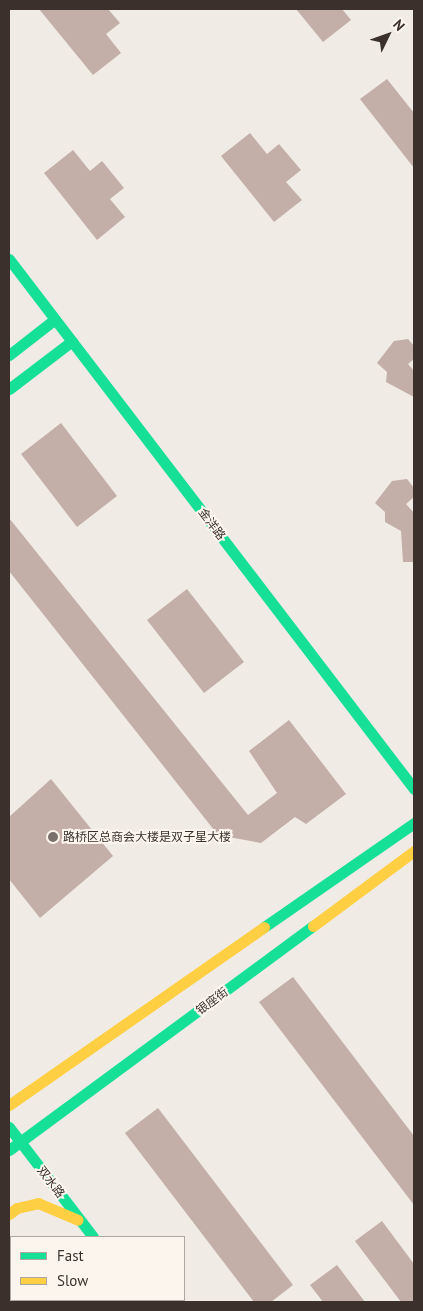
<!DOCTYPE html>
<meta charset="utf-8">
<style>
body{margin:0}
#map{position:relative;width:423px;height:1311px;overflow:hidden;background:#f0ebe5;font-family:"PT Sans","Noto Sans SC",sans-serif}
div>[style]{position:absolute}
.stream>*{height:5.5px;margin:-2.75px;padding:0 2.75px;transform-origin:2.75px;border-radius:2.75px;background:#a1c2c1}
.building>*{inset:0;background:#c3afa7}
.fast>*{height:11px;margin:-5.5px;padding:0 5.5px;transform-origin:5.5px;border-radius:5.5px;background:#16e098}
.slow>*{height:11px;margin:-5.5px;padding:0 5.5px;transform-origin:5.5px;border-radius:5.5px;background:#ffcf43}
.dots>*{width:14px;height:14px;translate:-50% -50%;box-sizing:border-box;border:2px solid #fbf5ee;border-radius:50%}
span{translate:-50% -50%;white-space:nowrap;text-align:center;line-height:1.15;-webkit-text-stroke:4px #fbf5ee;paint-order:stroke}
.street-label{font-size:12px;color:#3b302b}
.poi-label{font-size:12px;color:#3b302b}
.left{translate:0 -50%;text-align:left}
.frame{position:absolute;inset:0;border:10px solid #3b302b;pointer-events:none}
.legend{position:absolute;left:10px;top:1236px;width:175px;height:65px;box-sizing:border-box;background:#fbf5ee;border:1px solid #aea6a0;margin:0;padding:6px 9px;list-style:none;font-size:15px;color:#3b302b}
.legend li{display:flex;align-items:center;gap:10px;height:25px}
.legend b{width:25px;border:1px solid #aea6a0}
.north{position:absolute;left:363px;top:10px;width:50px;height:50px;-webkit-text-stroke:4px #fbf5ee;paint-order:stroke;rotate:48deg;font-size:14px;font-weight:700;line-height:20px;text-align:center;color:#3b302b}
.north::after{content:'';display:block;margin:auto;width:18px;height:22px;background:#3b302b;clip-path:polygon(50% 0,100% 100%,50% 72%,0 100%)}
</style>
<div id="map">
<div class="stream">
<i style="left:65px;top:1300px;width:3px;rotate:45deg"></i>
</div>
<div class="building">
<i style="clip-path:polygon(39px 9px,108px 9px,120px 23px,106px 34px,121px 53px,93px 75px)"></i>
<i style="clip-path:polygon(296px 9px,342px 9px,351px 20px,323px 42px)"></i>
<i style="clip-path:polygon(387px 79px,414px 113px,414px 168px,360px 99px)"></i>
<i style="clip-path:polygon(250px 133px,267px 154px,279px 144px,301px 170px,286px 182px,302px 200px,274px 222px,221px 156px)"></i>
<i style="clip-path:polygon(73px 150px,90px 171px,102px 161px,124px 188px,110px 199px,125px 217px,97px 240px,44px 173px)"></i>
<i style="clip-path:polygon(408px 339px,414px 346px,414px 359px,408px 364px,414px 371px,414px 397px,386px 382px,387px 372px,377px 363px,394px 341px)"></i>
<i style="clip-path:polygon(61px 423px,117px 496px,77px 527px,21px 454px)"></i>
<i style="clip-path:polygon(407px 479px,414px 488px,414px 497px,406px 504px,414px 513px,414px 562px,403px 562px,401px 531px,385px 522px,385px 512px,375px 503px,392px 481px)"></i>
<i style="clip-path:polygon(9px 518px,248px 815px,277px 793px,249px 751px,289px 720px,346px 794px,306px 824px,295px 817px,261px 843px,218px 835px,9px 571px)"></i>
<i style="clip-path:polygon(187px 589px,244px 662px,204px 693px,147px 620px)"></i>
<i style="clip-path:polygon(51px 779px,113px 856px,40px 918px,9px 879px,9px 817px)"></i>
<i style="clip-path:polygon(293px 977px,414px 1136px,414px 1205px,259px 1002px)"></i>
<i style="clip-path:polygon(158px 1108px,293px 1285px,271px 1302px,254px 1302px,125px 1133px)"></i>
<i style="clip-path:polygon(382px 1221px,414px 1264px,414px 1302px,401px 1302px,355px 1241px)"></i>
<i style="clip-path:polygon(337px 1265px,365px 1302px,323px 1302px,310px 1285px)"></i>
</div>
<div class="fast">
<i style="left:9px;top:259px;width:667px;rotate:52.61deg"></i>
<i style="left:9px;top:355px;width:58px;rotate:-38deg"></i>
<i style="left:9px;top:389px;width:79px;rotate:-37.3deg"></i>
<i style="left:264px;top:927px;width:183px;rotate:-34.7deg"></i>
<i style="left:9px;top:1127px;width:138px;rotate:52.6deg"></i>
<i style="left:9px;top:1150px;width:378px;rotate:-36.4deg"></i>
</div>
<div class="slow">
<i style="left:313px;top:926px;width:126px;rotate:-36.6deg"></i>
<i style="left:9px;top:1105px;width:311px;rotate:-34.9deg"></i>
<i style="left:9px;top:1214px;width:10px;rotate:-37deg"></i>
<i style="left:17px;top:1208px;width:22px;rotate:-13deg"></i>
<i style="left:38px;top:1203px;width:43px;rotate:23deg"></i>
<i style="left:142px;top:1300px;width:3px;rotate:45deg"></i>
</div>
<div class="dots">
<i style="left:53px;top:837px;background:#7a716c"></i>
</div>
<div class="street-label">
<span style="left:212px;top:524px;rotate:53deg">金洋路</span>
<span style="left:212px;top:1001px;rotate:-37deg">银座街</span>
<span style="left:51px;top:1182px;rotate:52deg">双水路</span>
</div>
<div class="poi-label">
<span class="left" style="left:63px;top:837px">路桥区总商会大楼是双子星大楼</span>
</div>
<div class="frame"></div>
<ul class="legend">
<li><b style="height:6px;background:#16e098"></b>Fast</li>
<li><b style="height:6px;background:#ffcf43"></b>Slow</li>
</ul>
<div class="north">N</div>
</div>
